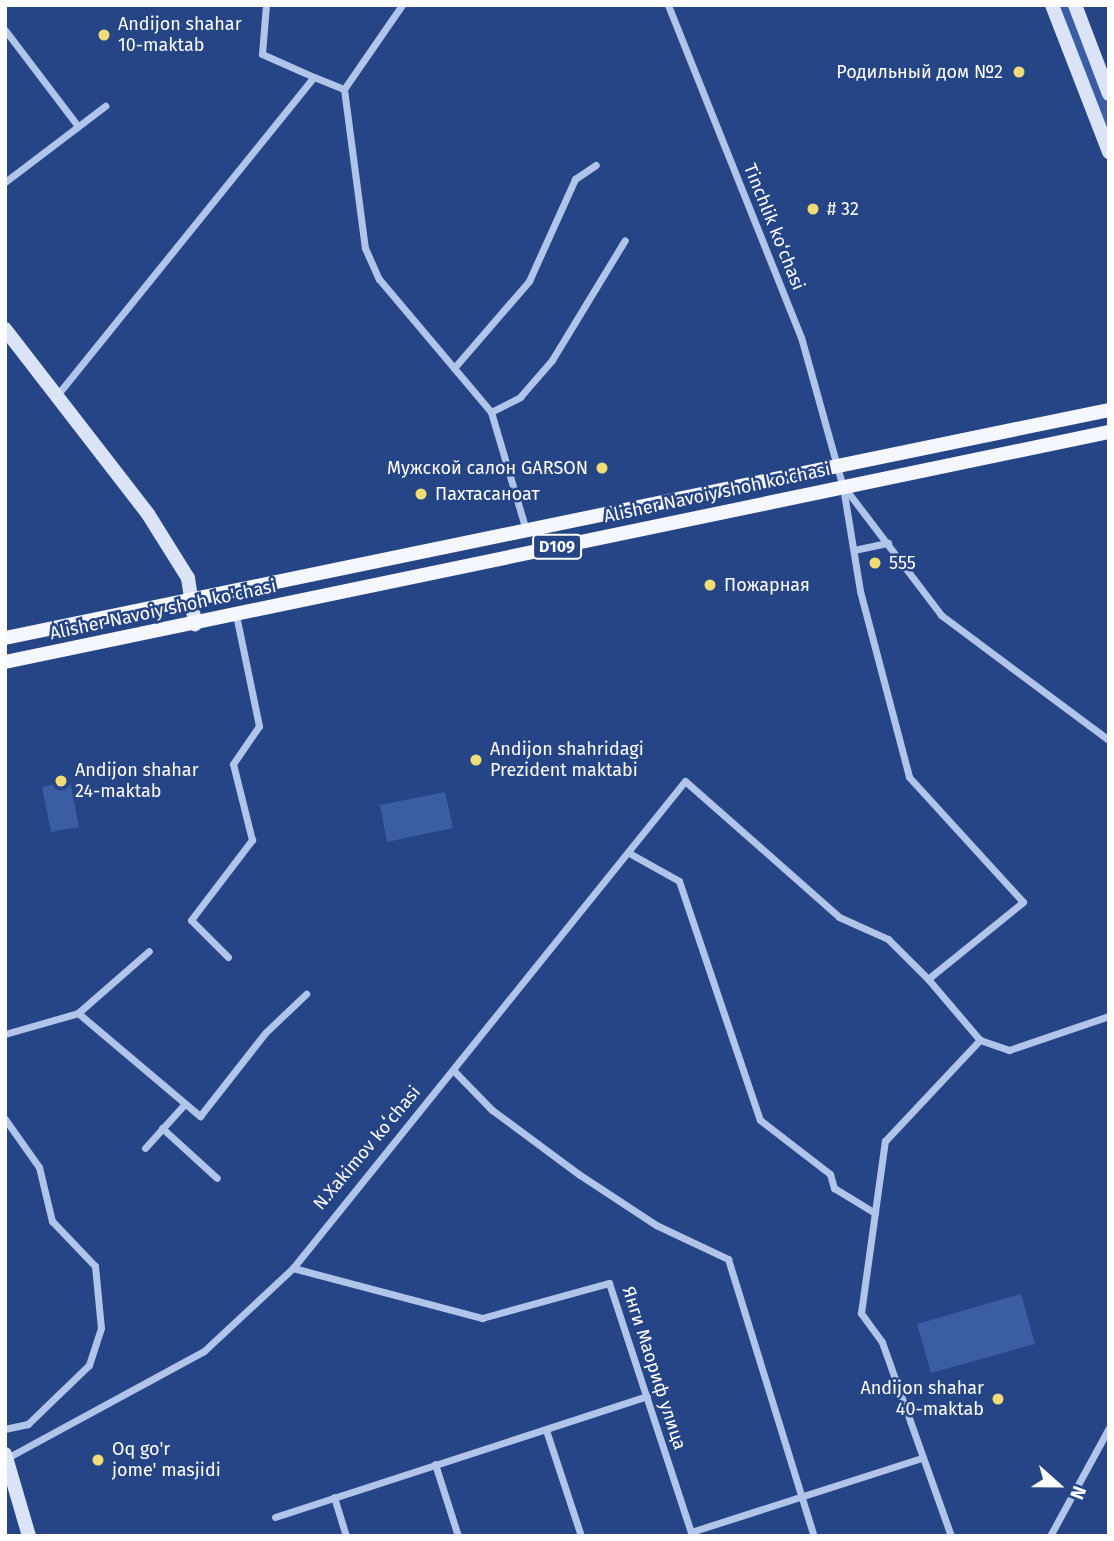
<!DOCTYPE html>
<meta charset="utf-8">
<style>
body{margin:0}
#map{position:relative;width:1114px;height:1541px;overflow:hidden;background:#264587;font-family:"Fira Sans",sans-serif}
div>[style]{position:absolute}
.green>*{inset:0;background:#3a5da4}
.street>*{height:7px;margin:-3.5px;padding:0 3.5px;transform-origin:3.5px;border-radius:3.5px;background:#b1c4e9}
.secondary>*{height:14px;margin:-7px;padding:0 7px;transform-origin:7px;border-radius:7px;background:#dbe4f7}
.primary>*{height:14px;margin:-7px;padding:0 7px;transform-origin:7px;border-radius:7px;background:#f4f7fe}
.dots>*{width:19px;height:19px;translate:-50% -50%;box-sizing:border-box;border:4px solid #264587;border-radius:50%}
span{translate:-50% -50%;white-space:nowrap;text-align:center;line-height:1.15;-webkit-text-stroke:5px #264587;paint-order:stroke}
.shield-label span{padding:2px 5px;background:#264587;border:2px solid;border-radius:5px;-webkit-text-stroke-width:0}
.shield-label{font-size:16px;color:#fff;font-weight:700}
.poi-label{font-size:18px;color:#fff}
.left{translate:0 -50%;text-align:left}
.right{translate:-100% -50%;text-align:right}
.street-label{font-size:18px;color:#fff}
.frame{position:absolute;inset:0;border:7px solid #fff;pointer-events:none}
.north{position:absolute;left:1023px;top:1450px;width:70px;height:70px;-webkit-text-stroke:5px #264587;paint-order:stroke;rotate:111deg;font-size:19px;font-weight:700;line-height:28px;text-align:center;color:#fff}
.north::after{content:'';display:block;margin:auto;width:24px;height:32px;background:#fff;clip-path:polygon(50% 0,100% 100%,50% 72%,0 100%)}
</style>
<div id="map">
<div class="green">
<i style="clip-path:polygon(1059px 5px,1070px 5px,1109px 105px,1109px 133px)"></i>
<i style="clip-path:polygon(70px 781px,79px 827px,51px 832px,42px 787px)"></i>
<i style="clip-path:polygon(445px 792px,453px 828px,387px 842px,380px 805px)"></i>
<i style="clip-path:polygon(1021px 1294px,1035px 1344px,931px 1373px,917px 1324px)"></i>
</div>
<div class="street">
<i style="left:266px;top:5px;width:49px;rotate:94.7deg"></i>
<i style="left:262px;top:54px;width:57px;rotate:23.9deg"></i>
<i style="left:402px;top:5px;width:102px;rotate:124.6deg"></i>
<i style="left:344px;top:89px;width:160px;rotate:82.5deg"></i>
<i style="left:365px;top:248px;width:34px;rotate:66deg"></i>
<i style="left:379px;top:279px;width:174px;rotate:49.9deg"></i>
<i style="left:491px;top:412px;width:123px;rotate:73.5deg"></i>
<i style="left:668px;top:5px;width:358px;rotate:68.2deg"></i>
<i style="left:801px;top:337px;width:156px;rotate:74.4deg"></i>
<i style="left:843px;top:487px;width:105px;rotate:80.7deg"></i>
<i style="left:860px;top:591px;width:192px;rotate:75.2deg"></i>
<i style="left:909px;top:777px;width:169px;rotate:47.6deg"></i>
<i style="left:1023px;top:902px;width:122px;rotate:141deg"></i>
<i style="left:928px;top:979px;width:80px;rotate:49.6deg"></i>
<i style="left:980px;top:1040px;width:31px;rotate:19deg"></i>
<i style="left:1009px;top:1050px;width:106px;rotate:-18.8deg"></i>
<i style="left:5px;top:30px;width:121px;rotate:52.8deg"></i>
<i style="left:5px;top:182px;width:126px;rotate:-37.2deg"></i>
<i style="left:454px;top:368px;width:115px;rotate:-49.2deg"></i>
<i style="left:529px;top:281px;width:112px;rotate:-65.7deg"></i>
<i style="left:575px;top:179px;width:25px;rotate:-34deg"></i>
<i style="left:58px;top:394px;width:407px;rotate:-51.1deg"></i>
<i style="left:314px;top:77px;width:32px;rotate:22deg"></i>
<i style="left:491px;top:412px;width:33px;rotate:-27deg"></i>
<i style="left:520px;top:397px;width:49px;rotate:-49.1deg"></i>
<i style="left:552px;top:360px;width:140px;rotate:-58.7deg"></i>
<i style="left:844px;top:487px;width:161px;rotate:52.8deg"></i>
<i style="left:941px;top:615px;width:209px;rotate:36.7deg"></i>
<i style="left:854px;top:550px;width:35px;rotate:-12deg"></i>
<i style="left:629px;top:853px;width:57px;rotate:29.2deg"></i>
<i style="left:679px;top:881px;width:252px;rotate:71.3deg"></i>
<i style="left:760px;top:1120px;width:88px;rotate:37.6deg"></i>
<i style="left:830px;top:1174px;width:15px;rotate:74deg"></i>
<i style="left:834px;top:1188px;width:48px;rotate:31.4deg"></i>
<i style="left:228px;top:957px;width:52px;rotate:-135deg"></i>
<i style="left:191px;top:920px;width:101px;rotate:-52.7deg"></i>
<i style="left:252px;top:840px;width:78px;rotate:-104deg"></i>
<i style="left:233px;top:764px;width:46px;rotate:-55.6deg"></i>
<i style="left:259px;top:726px;width:113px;rotate:-101.7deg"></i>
<i style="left:78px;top:1013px;width:160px;rotate:40.2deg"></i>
<i style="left:200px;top:1116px;width:105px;rotate:-51.9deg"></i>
<i style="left:265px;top:1033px;width:57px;rotate:-43.6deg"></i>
<i style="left:5px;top:1034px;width:76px;rotate:-16deg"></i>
<i style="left:78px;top:1013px;width:94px;rotate:-41.1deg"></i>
<i style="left:455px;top:1072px;width:53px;rotate:45.8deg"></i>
<i style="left:492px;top:1110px;width:109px;rotate:36.5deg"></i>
<i style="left:580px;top:1175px;width:91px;rotate:33.3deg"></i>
<i style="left:656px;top:1225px;width:80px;rotate:25.3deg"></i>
<i style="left:728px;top:1259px;width:290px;rotate:72.8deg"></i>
<i style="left:5px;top:1119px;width:59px;rotate:54.7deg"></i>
<i style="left:39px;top:1167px;width:56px;rotate:76.5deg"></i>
<i style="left:52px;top:1221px;width:62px;rotate:46.3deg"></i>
<i style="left:95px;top:1266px;width:62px;rotate:84.5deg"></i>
<i style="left:101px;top:1328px;width:39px;rotate:108deg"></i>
<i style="left:89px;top:1365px;width:85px;rotate:136deg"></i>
<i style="left:28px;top:1424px;width:24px;rotate:168deg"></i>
<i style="left:162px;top:1128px;width:74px;rotate:42.3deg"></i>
<i style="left:145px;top:1148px;width:57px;rotate:-47.9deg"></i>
<i style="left:293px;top:1268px;width:196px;rotate:14.8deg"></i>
<i style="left:482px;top:1318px;width:132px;rotate:-15.4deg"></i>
<i style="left:609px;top:1283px;width:266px;rotate:71.8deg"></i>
<i style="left:546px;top:1430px;width:112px;rotate:71.7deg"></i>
<i style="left:7px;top:1458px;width:224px;rotate:-28.5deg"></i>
<i style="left:204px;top:1351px;width:122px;rotate:-43deg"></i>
<i style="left:293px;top:1268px;width:625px;rotate:-51.17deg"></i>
<i style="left:685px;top:781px;width:205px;rotate:41.4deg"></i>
<i style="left:839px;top:917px;width:54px;rotate:24.2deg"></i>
<i style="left:888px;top:939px;width:57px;rotate:45deg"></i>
<i style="left:435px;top:1464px;width:76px;rotate:72.3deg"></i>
<i style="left:334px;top:1497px;width:41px;rotate:72.9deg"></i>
<i style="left:275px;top:1517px;width:391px;rotate:-18deg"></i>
<i style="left:691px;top:1532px;width:243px;rotate:-17.8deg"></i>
<i style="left:951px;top:1536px;width:206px;rotate:-109.6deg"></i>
<i style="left:882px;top:1342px;width:36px;rotate:-126deg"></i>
<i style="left:861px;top:1313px;width:174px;rotate:-82.1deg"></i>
<i style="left:885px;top:1141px;width:139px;rotate:-46.8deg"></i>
<i style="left:1050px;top:1536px;width:123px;rotate:-61.4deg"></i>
</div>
<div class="secondary">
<i style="left:1052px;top:5px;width:158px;rotate:68.8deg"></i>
<i style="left:1075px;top:5px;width:95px;rotate:69.1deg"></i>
<i style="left:5px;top:329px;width:234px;rotate:52.3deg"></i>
<i style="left:148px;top:514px;width:75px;rotate:58deg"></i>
<i style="left:188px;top:578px;width:47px;rotate:81.3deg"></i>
<i style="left:5px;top:1454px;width:85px;rotate:73.7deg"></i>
</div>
<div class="primary">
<i style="left:5px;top:638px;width:1127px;rotate:-11.67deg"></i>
<i style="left:5px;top:662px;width:1128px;rotate:-11.77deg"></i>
</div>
<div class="dots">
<i style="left:104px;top:35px;background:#f2dc76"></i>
<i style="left:1019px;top:72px;background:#f2dc76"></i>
<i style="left:813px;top:209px;background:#f2dc76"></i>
<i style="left:602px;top:468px;background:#f2dc76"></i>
<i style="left:421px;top:494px;background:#f2dc76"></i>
<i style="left:875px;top:563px;background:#f2dc76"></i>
<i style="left:710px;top:585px;background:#f2dc76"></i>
<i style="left:476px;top:760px;background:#f2dc76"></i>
<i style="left:61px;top:781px;background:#f2dc76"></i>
<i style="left:998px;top:1399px;background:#f2dc76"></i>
<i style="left:98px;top:1460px;background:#f2dc76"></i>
</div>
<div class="shield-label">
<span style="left:557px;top:547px">D109</span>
</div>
<div class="poi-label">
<span class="left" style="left:118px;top:35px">Andijon shahar<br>10-maktab</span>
<span class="right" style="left:1003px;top:72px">Родильный дом №2</span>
<span class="left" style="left:827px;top:209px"># 32</span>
<span class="right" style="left:588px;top:468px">Мужской салон GARSON</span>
<span class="left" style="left:435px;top:494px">Пахтасаноат</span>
<span class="left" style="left:889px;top:563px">555</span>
<span class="left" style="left:724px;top:585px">Пожарная</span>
<span class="left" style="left:490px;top:760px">Andijon shahridagi<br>Prezident maktabi</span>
<span class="left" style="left:75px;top:781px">Andijon shahar<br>24-maktab</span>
<span class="right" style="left:984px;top:1399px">Andijon shahar<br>40-maktab</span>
<span class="left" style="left:112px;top:1460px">Oq go'r<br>jome' masjidi</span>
</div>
<div class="street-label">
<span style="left:774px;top:227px;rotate:68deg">Tinchlik kо‘chasi</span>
<span style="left:717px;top:493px;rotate:-12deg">Alisher Navoiy shoh ko'chasi</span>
<span style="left:163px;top:610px;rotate:-12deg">Alisher Navoiy shoh ko'chasi</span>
<span style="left:367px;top:1148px;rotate:-50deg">N.Xakimov koʻchasi</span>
<span style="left:654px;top:1368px;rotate:72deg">Янги Маориф улица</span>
</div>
<div class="frame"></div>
<div class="north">N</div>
</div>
